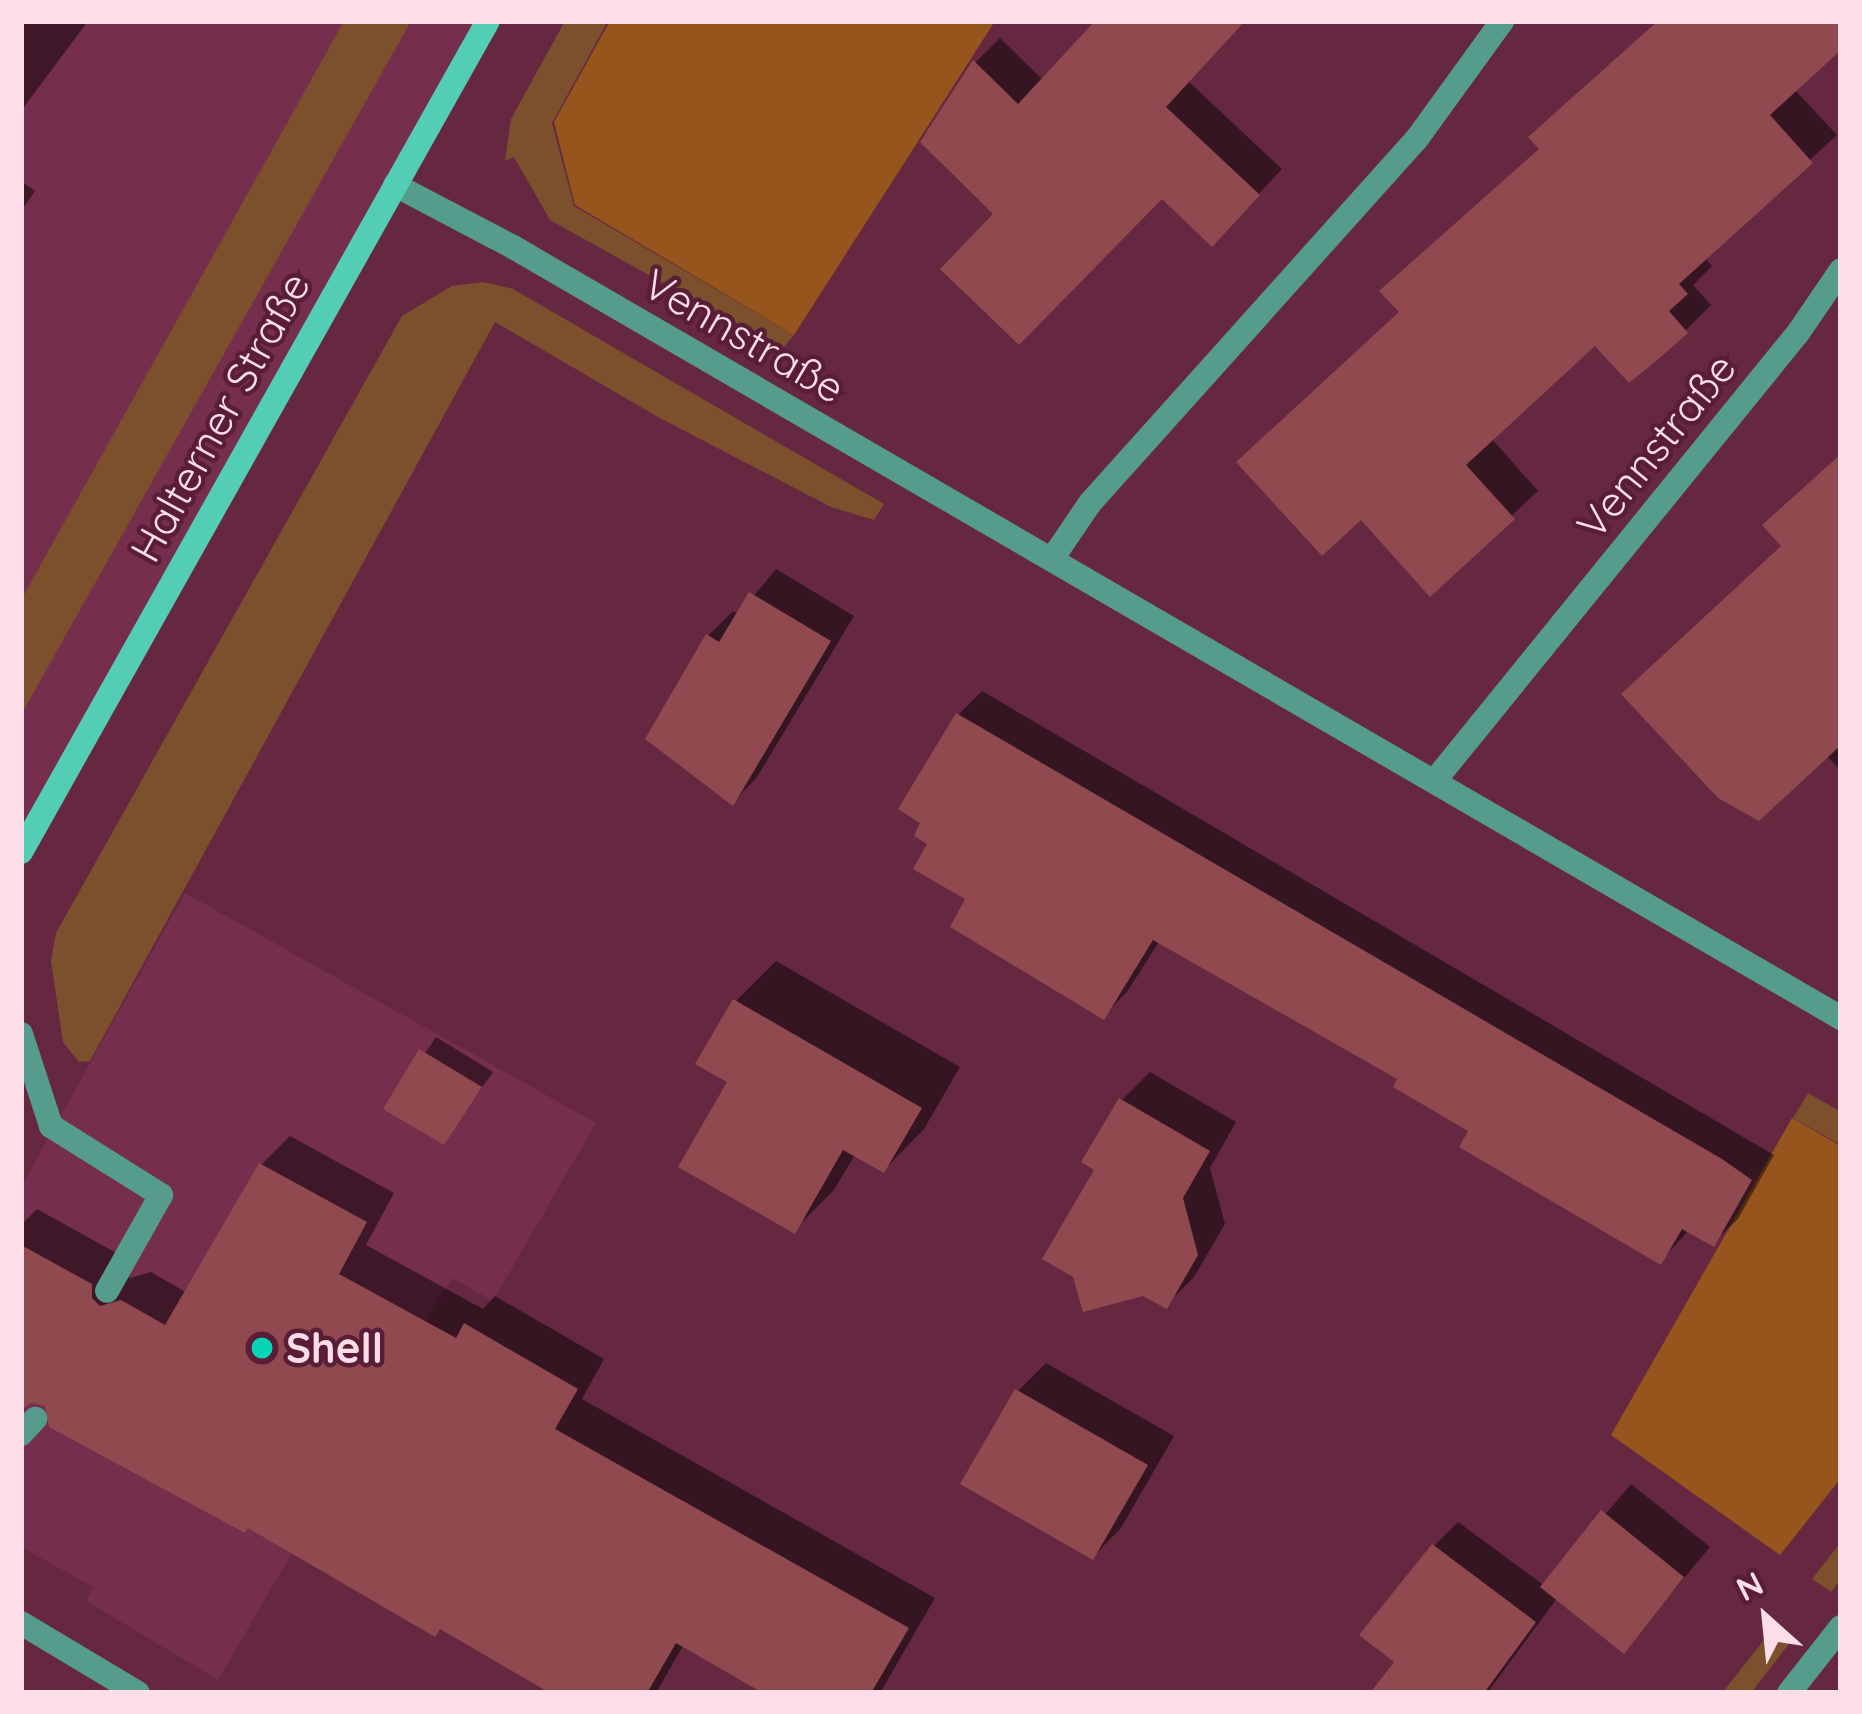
<!DOCTYPE html>
<meta charset="utf-8">
<style>
body{margin:0}
#map{position:relative;width:1862px;height:1714px;overflow:hidden;background:#662841;font-family:Quicksand,sans-serif}
div>[style]{position:absolute}
.built>*{inset:0;background:#752e4b}
.green>*{inset:0;background:#7d502d}
.forest>*{inset:0;background:#96551c}
.shadow>*{inset:0;background:#0007}
.building>*{inset:0;background:#904a4f}
.service>*{height:24px;margin:-12px;padding:0 12px;transform-origin:12px;border-radius:12px;background:#559c8c}
.minor>*{height:24px;margin:-12px;padding:0 12px;transform-origin:12px;border-radius:12px;background:#559c8c}
.secondary>*{height:24px;margin:-12px;padding:0 12px;transform-origin:12px;border-radius:12px;background:#53ceb5}
.dots>*{width:33px;height:33px;translate:-50% -50%;box-sizing:border-box;border:6px solid #5a1d37;border-radius:50%}
span{translate:-50% -50%;white-space:nowrap;text-align:center;line-height:1.15;-webkit-text-stroke:9px #5a1d37;paint-order:stroke}
.street-label{font-size:42px;color:#fddde7}
.poi-label{font-size:42px;color:#fddde7;font-weight:700}
.left{translate:0 -50%;text-align:left}
.frame{position:absolute;inset:0;border:24px solid #fddde7;pointer-events:none}
.north{position:absolute;left:1706px;top:1558px;width:120px;height:120px;-webkit-text-stroke:9px #5a1d37;paint-order:stroke;rotate:333deg;font-size:33px;font-weight:700;line-height:48px;text-align:center;color:#fddde7}
.north::after{content:'';display:block;margin:auto;width:42px;height:54px;background:#fddde7;clip-path:polygon(50% 0,100% 100%,50% 72%,0 100%)}
</style>
<div id="map">
<div class="built">
<i style="clip-path:polygon(21px 21px,488px 21px,21px 851px)"></i>
<i style="clip-path:polygon(185px 893px,596px 1123px,493px 1301px,452px 1278px,218px 1680px,86px 1601px,93px 1587px,21px 1547px,21px 1187px)"></i>
</div>
<div class="green">
<i style="clip-path:polygon(344px 21px,411px 21px,21px 715px,21px 600px)"></i>
<i style="clip-path:polygon(565px 21px,608px 21px,552px 123px,574px 206px,794px 335px,782px 349px,550px 220px,514px 157px,505px 161px,511px 119px)"></i>
<i style="clip-path:polygon(483px 282px,513px 289px,884px 504px,874px 520px,831px 507px,658px 417px,495px 322px,90px 1061px,79px 1062px,63px 1042px,51px 961px,56px 933px,402px 316px,452px 286px)"></i>
<i style="clip-path:polygon(1808px 1093px,1841px 1112px,1841px 1145px,1793px 1118px)"></i>
<i style="clip-path:polygon(1841px 1542px,1841px 1579px,1831px 1592px,1812px 1579px)"></i>
<i style="clip-path:polygon(1775px 1626px,1792px 1640px,1751px 1693px,1722px 1693px)"></i>
</div>
<div class="forest">
<i style="clip-path:polygon(610px 21px,995px 21px,794px 335px,575px 205px,554px 122px)"></i>
<i style="clip-path:polygon(1792px 1118px,1841px 1146px,1841px 1478px,1780px 1555px,1611px 1435px)"></i>
</div>
<div class="shadow">
<i style="clip-path:polygon(21px 21px,88px 21px,21px 111px)"></i>
<i style="clip-path:polygon(1099px 21px,1243px 21px,1188px 81px,1282px 169px,1236px 218px,1162px 195px,998px 214px,924px 142px,976px 62px,1000px 38px,1044px 81px)"></i>
<i style="clip-path:polygon(1659px 21px,1841px 21px,1841px 46px,1794px 89px,1837px 135px,1704px 257px,1712px 266px,1693px 285px,1711px 305px,1686px 330px,1629px 379px,1595px 342px,1491px 438px,1538px 491px,1430px 592px,1402px 311px,1541px 147px)"></i>
<i style="clip-path:polygon(21px 181px,35px 191px,21px 211px)"></i>
<i style="clip-path:polygon(1841px 455px,1841px 771px,1826px 755px,1784px 545px)"></i>
<i style="clip-path:polygon(776px 569px,854px 616px,757px 777px,733px 802px,649px 738px,709px 635px,733px 611px,739px 614px)"></i>
<i style="clip-path:polygon(982px 691px,1774px 1155px,1738px 1219px,1713px 1243px,1689px 1230px,1661px 1261px,1401px 1078px,1160px 940px,1127px 992px,1103px 1016px,969px 897px,931px 843px,958px 715px)"></i>
<i style="clip-path:polygon(776px 961px,960px 1067px,924px 1129px,884px 1170px,856px 1153px,834px 1190px,794px 1230px,731px 1081px,736px 1001px)"></i>
<i style="clip-path:polygon(436px 1037px,493px 1072px,444px 1141px,388px 1108px)"></i>
<i style="clip-path:polygon(1150px 1072px,1236px 1122px,1210px 1168px,1225px 1224px,1194px 1277px,1166px 1305px,1098px 1169px,1122px 1100px)"></i>
<i style="clip-path:polygon(290px 1136px,394px 1193px,366px 1245px,483px 1309px,495px 1296px,604px 1359px,582px 1399px,935px 1598px,880px 1693px,769px 1693px,684px 1644px,656px 1693px,556px 1693px,40px 1400px,21px 1407px,21px 1225px,37px 1209px,120px 1255px,120px 1269px,130px 1278px,151px 1272px,187px 1293px,261px 1165px)"></i>
<i style="clip-path:polygon(1046px 1363px,1174px 1436px,1121px 1528px,1093px 1557px,1018px 1391px)"></i>
<i style="clip-path:polygon(1631px 1484px,1710px 1547px,1624px 1650px,1558px 1597px,1490px 1689px,1495px 1693px,1374px 1693px,1398px 1661px,1434px 1546px,1458px 1522px,1545px 1586px)"></i>
</div>
<div class="building">
<i style="clip-path:polygon(1095px 21px,1245px 21px,1166px 107px,1260px 195px,1212px 247px,1162px 199px,1019px 345px,940px 269px,993px 214px,920px 142px,973px 60px,1018px 104px)"></i>
<i style="clip-path:polygon(1658px 21px,1841px 21px,1841px 50px,1770px 115px,1813px 163px,1679px 284px,1688px 294px,1669px 311px,1688px 333px,1656px 361px,1629px 383px,1595px 346px,1466px 465px,1515px 519px,1430px 597px,1361px 520px,1322px 556px,1236px 462px,1399px 312px,1379px 291px,1539px 149px,1528px 137px)"></i>
<i style="clip-path:polygon(1841px 454px,1841px 745px,1759px 821px,1718px 798px,1621px 694px,1781px 546px,1762px 525px)"></i>
<i style="clip-path:polygon(749px 592px,831px 641px,733px 806px,645px 739px,706px 634px,719px 642px)"></i>
<i style="clip-path:polygon(956px 713px,1722px 1159px,1752px 1180px,1714px 1247px,1682px 1229px,1661px 1265px,1459px 1147px,1468px 1131px,1393px 1087px,1397px 1079px,1153px 940px,1104px 1020px,950px 927px,965px 899px,913px 869px,927px 844px,914px 836px,920px 823px,898px 809px)"></i>
<i style="clip-path:polygon(733px 999px,922px 1108px,884px 1173px,843px 1150px,795px 1234px,678px 1167px,727px 1082px,695px 1064px)"></i>
<i style="clip-path:polygon(419px 1049px,482px 1087px,444px 1145px,383px 1109px)"></i>
<i style="clip-path:polygon(1119px 1098px,1210px 1151px,1183px 1198px,1198px 1255px,1167px 1309px,1143px 1296px,1083px 1312px,1073px 1277px,1042px 1259px,1094px 1170px,1081px 1162px)"></i>
<i style="clip-path:polygon(259px 1163px,367px 1222px,339px 1274px,456px 1338px,464px 1323px,578px 1389px,555px 1429px,909px 1628px,871px 1693px,763px 1693px,676px 1643px,647px 1693px,550px 1693px,440px 1629px,435px 1637px,248px 1528px,245px 1533px,49px 1427px,45px 1406px,31px 1403px,21px 1410px,21px 1245px,92px 1284px,92px 1298px,100px 1306px,121px 1300px,165px 1325px)"></i>
<i style="clip-path:polygon(1015px 1389px,1148px 1465px,1093px 1560px,960px 1484px)"></i>
<i style="clip-path:polygon(1601px 1510px,1684px 1577px,1624px 1654px,1540px 1587px)"></i>
<i style="clip-path:polygon(1432px 1544px,1536px 1622px,1484px 1693px,1370px 1693px,1394px 1662px,1359px 1635px)"></i>
</div>
<div class="service">
<i style="left:21px;top:1034px;width:97px;rotate:71.9deg"></i>
<i style="left:51px;top:1126px;width:130px;rotate:32.1deg"></i>
<i style="left:161px;top:1195px;width:110px;rotate:119.4deg"></i>
<i style="left:21px;top:1434px;width:21px;rotate:-47deg"></i>
</div>
<div class="minor">
<i style="left:395px;top:185px;width:133px;rotate:27.7deg"></i>
<i style="left:513px;top:247px;width:1536px;rotate:30.14deg"></i>
<i style="left:1052px;top:559px;width:68px;rotate:-55.8deg"></i>
<i style="left:1090px;top:503px;width:488px;rotate:-48.1deg"></i>
<i style="left:1416px;top:140px;width:147px;rotate:-54.1deg"></i>
<i style="left:1436px;top:779px;width:574px;rotate:-50.94deg"></i>
<i style="left:1798px;top:333px;width:76px;rotate:-55.7deg"></i>
<i style="left:21px;top:1623px;width:136px;rotate:30.9deg"></i>
<i style="left:1789px;top:1693px;width:84px;rotate:-51.8deg"></i>
</div>
<div class="secondary">
<i style="left:21px;top:852px;width:953px;rotate:-60.67deg"></i>
</div>
<div class="dots">
<i style="left:262px;top:1348px;background:#05d5b6"></i>
</div>
<div class="street-label">
<span style="left:744px;top:336px;rotate:30deg">Vennstraße</span>
<span style="left:220px;top:417px;rotate:-61deg">Halterner Straße</span>
<span style="left:1656px;top:446px;rotate:-51deg">Vennstraße</span>
</div>
<div class="poi-label">
<span class="left" style="left:286px;top:1348px">Shell</span>
</div>
<div class="frame"></div>
<div class="north">N</div>
</div>
